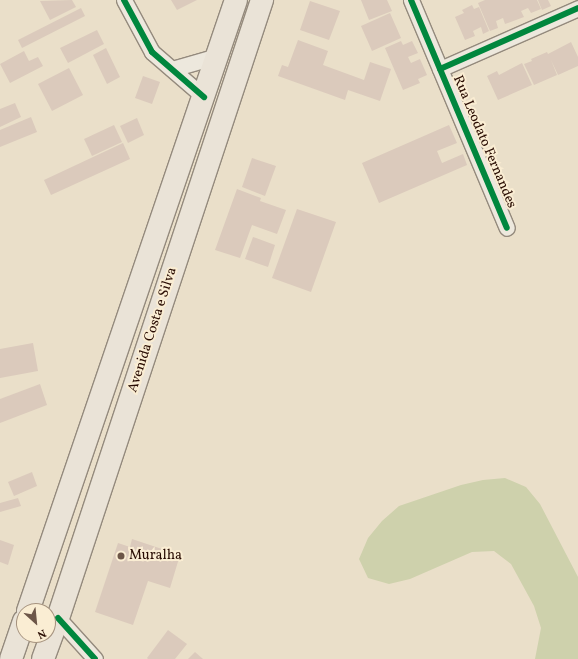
<!DOCTYPE html>
<style>
body{margin:0}
#map{position:relative;width:578px;height:659px;overflow:hidden;background:#eadfc9;font-family:Vollkorn,serif}
div>[style]{position:absolute}
.green>*{inset:0;background:#ced1ac}
.building>*{inset:0;background:#dbcabc}
.roads{filter:drop-shadow(1px 0 #948a7d) drop-shadow(-1px 0 #948a7d) drop-shadow(0 1px #948a7d) drop-shadow(0 -1px #948a7d)}
.street>*{height:15px;margin:-7.5px;padding:0 7.5px;transform-origin:7.5px;border-radius:7.5px;background:#ede8dd}
.primary>*{height:22px;margin:-11px;padding:0 11px;transform-origin:11px;border-radius:11px;background:#eae3d7}
.cycleway>*{height:6px;margin:-3px;padding:0 3px;transform-origin:3px;border-radius:3px;background:#00873e}
.dots>*{width:11px;height:11px;translate:-50% -50%;box-sizing:border-box;border:2px solid #faedd3;border-radius:50%}
span{translate:-50% -50%;white-space:nowrap;text-align:center;line-height:1.15;-webkit-text-stroke:4px #faedd3;paint-order:stroke}
.street-label{font-size:14px;color:#290c02}
.poi-label{font-size:14px;color:#290c02}
.left{translate:0 -50%;text-align:left}
.north{position:absolute;left:16px;top:603px;width:40px;height:40px;box-sizing:border-box;background:#faedd3;border:1px solid #a6937f;border-radius:50%;rotate:153deg;font-size:11px;font-weight:700;line-height:16px;text-align:center;color:#290c02}
.north::after{content:'';display:block;margin:auto;width:14px;height:18px;background:#6d5648;clip-path:polygon(50% 0,100% 100%,50% 72%,0 100%)}
</style>
<div id="map">
<div class="green">
<i style="clip-path:polygon(505px 478px,526px 487px,540px 504px,578px 577px,578px 659px,535px 659px,541px 628px,534px 606px,511px 564px,494px 551px,472px 552px,410px 579px,389px 584px,368px 578px,359px 559px,368px 538px,382px 521px,399px 506px,461px 485px,483px 480px)"></i>
</div>
<div class="building">
<i style="clip-path:polygon(72px 0,76px 7px,50px 20px,40px 1px)"></i>
<i style="clip-path:polygon(171px 0,197px 0,177px 10px)"></i>
<i style="clip-path:polygon(361px 0,387px 0,392px 11px,369px 20px)"></i>
<i style="clip-path:polygon(485px 0,537px 0,541px 9px,531px 13px,528px 8px,521px 11px,524px 17px,505px 24px,503px 18px,496px 21px,498px 28px,490px 31px,478px 3px)"></i>
<i style="clip-path:polygon(538px 0,548px 0,551px 6px,542px 10px)"></i>
<i style="clip-path:polygon(310px 1px,340px 11px,329px 40px,300px 30px)"></i>
<i style="clip-path:polygon(472px 5px,474px 9px,479px 7px,489px 31px,483px 34px,481px 27px,473px 31px,475px 36px,465px 40px,455px 17px,464px 13px,462px 10px)"></i>
<i style="clip-path:polygon(81px 8px,85px 16px,22px 48px,18px 40px)"></i>
<i style="clip-path:polygon(390px 13px,401px 38px,372px 51px,361px 26px)"></i>
<i style="clip-path:polygon(97px 30px,104px 44px,68px 63px,60px 48px)"></i>
<i style="clip-path:polygon(298px 40px,328px 51px,323px 65px,364px 80px,370px 62px,391px 69px,380px 101px,348px 90px,345px 100px,278px 76px,282px 65px,288px 67px)"></i>
<i style="clip-path:polygon(401px 41px,403px 45px,412px 41px,418px 53px,408px 57px,411px 63px,420px 59px,427px 75px,418px 79px,420px 83px,403px 90px,385px 48px)"></i>
<i style="clip-path:polygon(571px 42px,578px 57px,578px 66px,558px 75px,551px 60px,557px 75px,534px 85px,524px 64px,532px 61px,531px 59px,547px 52px,548px 54px)"></i>
<i style="clip-path:polygon(106px 48px,120px 77px,107px 84px,93px 55px)"></i>
<i style="clip-path:polygon(24px 51px,29px 61px,38px 57px,43px 66px,10px 83px,0 64px)"></i>
<i style="clip-path:polygon(522px 63px,532px 85px,498px 100px,487px 76px,497px 71px,499px 75px)"></i>
<i style="clip-path:polygon(69px 68px,83px 95px,52px 111px,38px 84px)"></i>
<i style="clip-path:polygon(143px 76px,160px 82px,152px 104px,135px 98px)"></i>
<i style="clip-path:polygon(15px 103px,21px 117px,0 127px,0 109px)"></i>
<i style="clip-path:polygon(31px 117px,37px 132px,0 147px,0 130px)"></i>
<i style="clip-path:polygon(137px 118px,144px 135px,128px 143px,120px 126px)"></i>
<i style="clip-path:polygon(114px 125px,122px 142px,92px 156px,84px 139px)"></i>
<i style="clip-path:polygon(449px 125px,457px 143px,437px 151px,442px 163px,463px 154px,467px 165px,379px 203px,362px 163px)"></i>
<i style="clip-path:polygon(123px 143px,130px 159px,51px 195px,44px 180px)"></i>
<i style="clip-path:polygon(252px 158px,276px 166px,265px 196px,242px 187px)"></i>
<i style="clip-path:polygon(237px 189px,261px 198px,260px 201px,286px 210px,277px 234px,252px 225px,240px 258px,215px 250px)"></i>
<i style="clip-path:polygon(297px 209px,336px 222px,311px 292px,272px 278px)"></i>
<i style="clip-path:polygon(253px 237px,275px 245px,268px 267px,245px 259px)"></i>
<i style="clip-path:polygon(33px 343px,38px 371px,0 378px,0 349px)"></i>
<i style="clip-path:polygon(40px 384px,47px 405px,0 423px,0 399px)"></i>
<i style="clip-path:polygon(32px 472px,37px 486px,14px 496px,8px 482px)"></i>
<i style="clip-path:polygon(18px 498px,21px 506px,0 512px,0 503px)"></i>
<i style="clip-path:polygon(132px 539px,180px 555px,170px 588px,148px 581px,133px 625px,95px 612px,118px 543px,130px 547px)"></i>
<i style="clip-path:polygon(0 540px,14px 545px,8px 565px,0 562px)"></i>
<i style="clip-path:polygon(168px 630px,187px 644px,175px 659px,148px 659px,147px 658px)"></i>
<i style="clip-path:polygon(195px 652px,203px 659px,188px 659px)"></i>
</div>
<div class="roads">
<div class="street">
<i style="left:124px;top:0;width:59px;rotate:61.7deg"></i>
<i style="left:152px;top:52px;width:69px;rotate:40.9deg"></i>
<i style="left:411px;top:0;width:247px;rotate:67.2deg"></i>
<i style="left:172px;top:69px;width:47px;rotate:-16.1deg"></i>
<i style="left:440px;top:69px;width:151px;rotate:-23.8deg"></i>
<i style="left:58px;top:618px;width:55px;rotate:47.9deg"></i>
</div>
<div class="primary">
<i style="left:28px;top:611px;width:645px;rotate:-71.2deg"></i>
<i style="left:11px;top:659px;width:40px;rotate:-71.1deg"></i>
<i style="left:43px;top:659px;width:44px;rotate:-69.9deg"></i>
<i style="left:58px;top:618px;width:651px;rotate:-71.73deg"></i>
</div>
</div>
<div class="cycleway">
<i style="left:124px;top:0;width:59px;rotate:61.7deg"></i>
<i style="left:152px;top:52px;width:69px;rotate:40.9deg"></i>
<i style="left:411px;top:0;width:247px;rotate:67.2deg"></i>
<i style="left:440px;top:69px;width:151px;rotate:-23.8deg"></i>
<i style="left:58px;top:618px;width:55px;rotate:47.9deg"></i>
</div>
<div class="dots">
<i style="left:121px;top:556px;background:#6d5648"></i>
</div>
<div class="street-label">
<span style="left:484px;top:142px;rotate:67deg">Rua Leodato Fernandes</span>
<span style="left:153px;top:330px;rotate:-72deg">Avenida Costa e Silva</span>
</div>
<div class="poi-label">
<span class="left" style="left:129px;top:556px">Muralha</span>
</div>
<div class="north">N</div>
</div>
